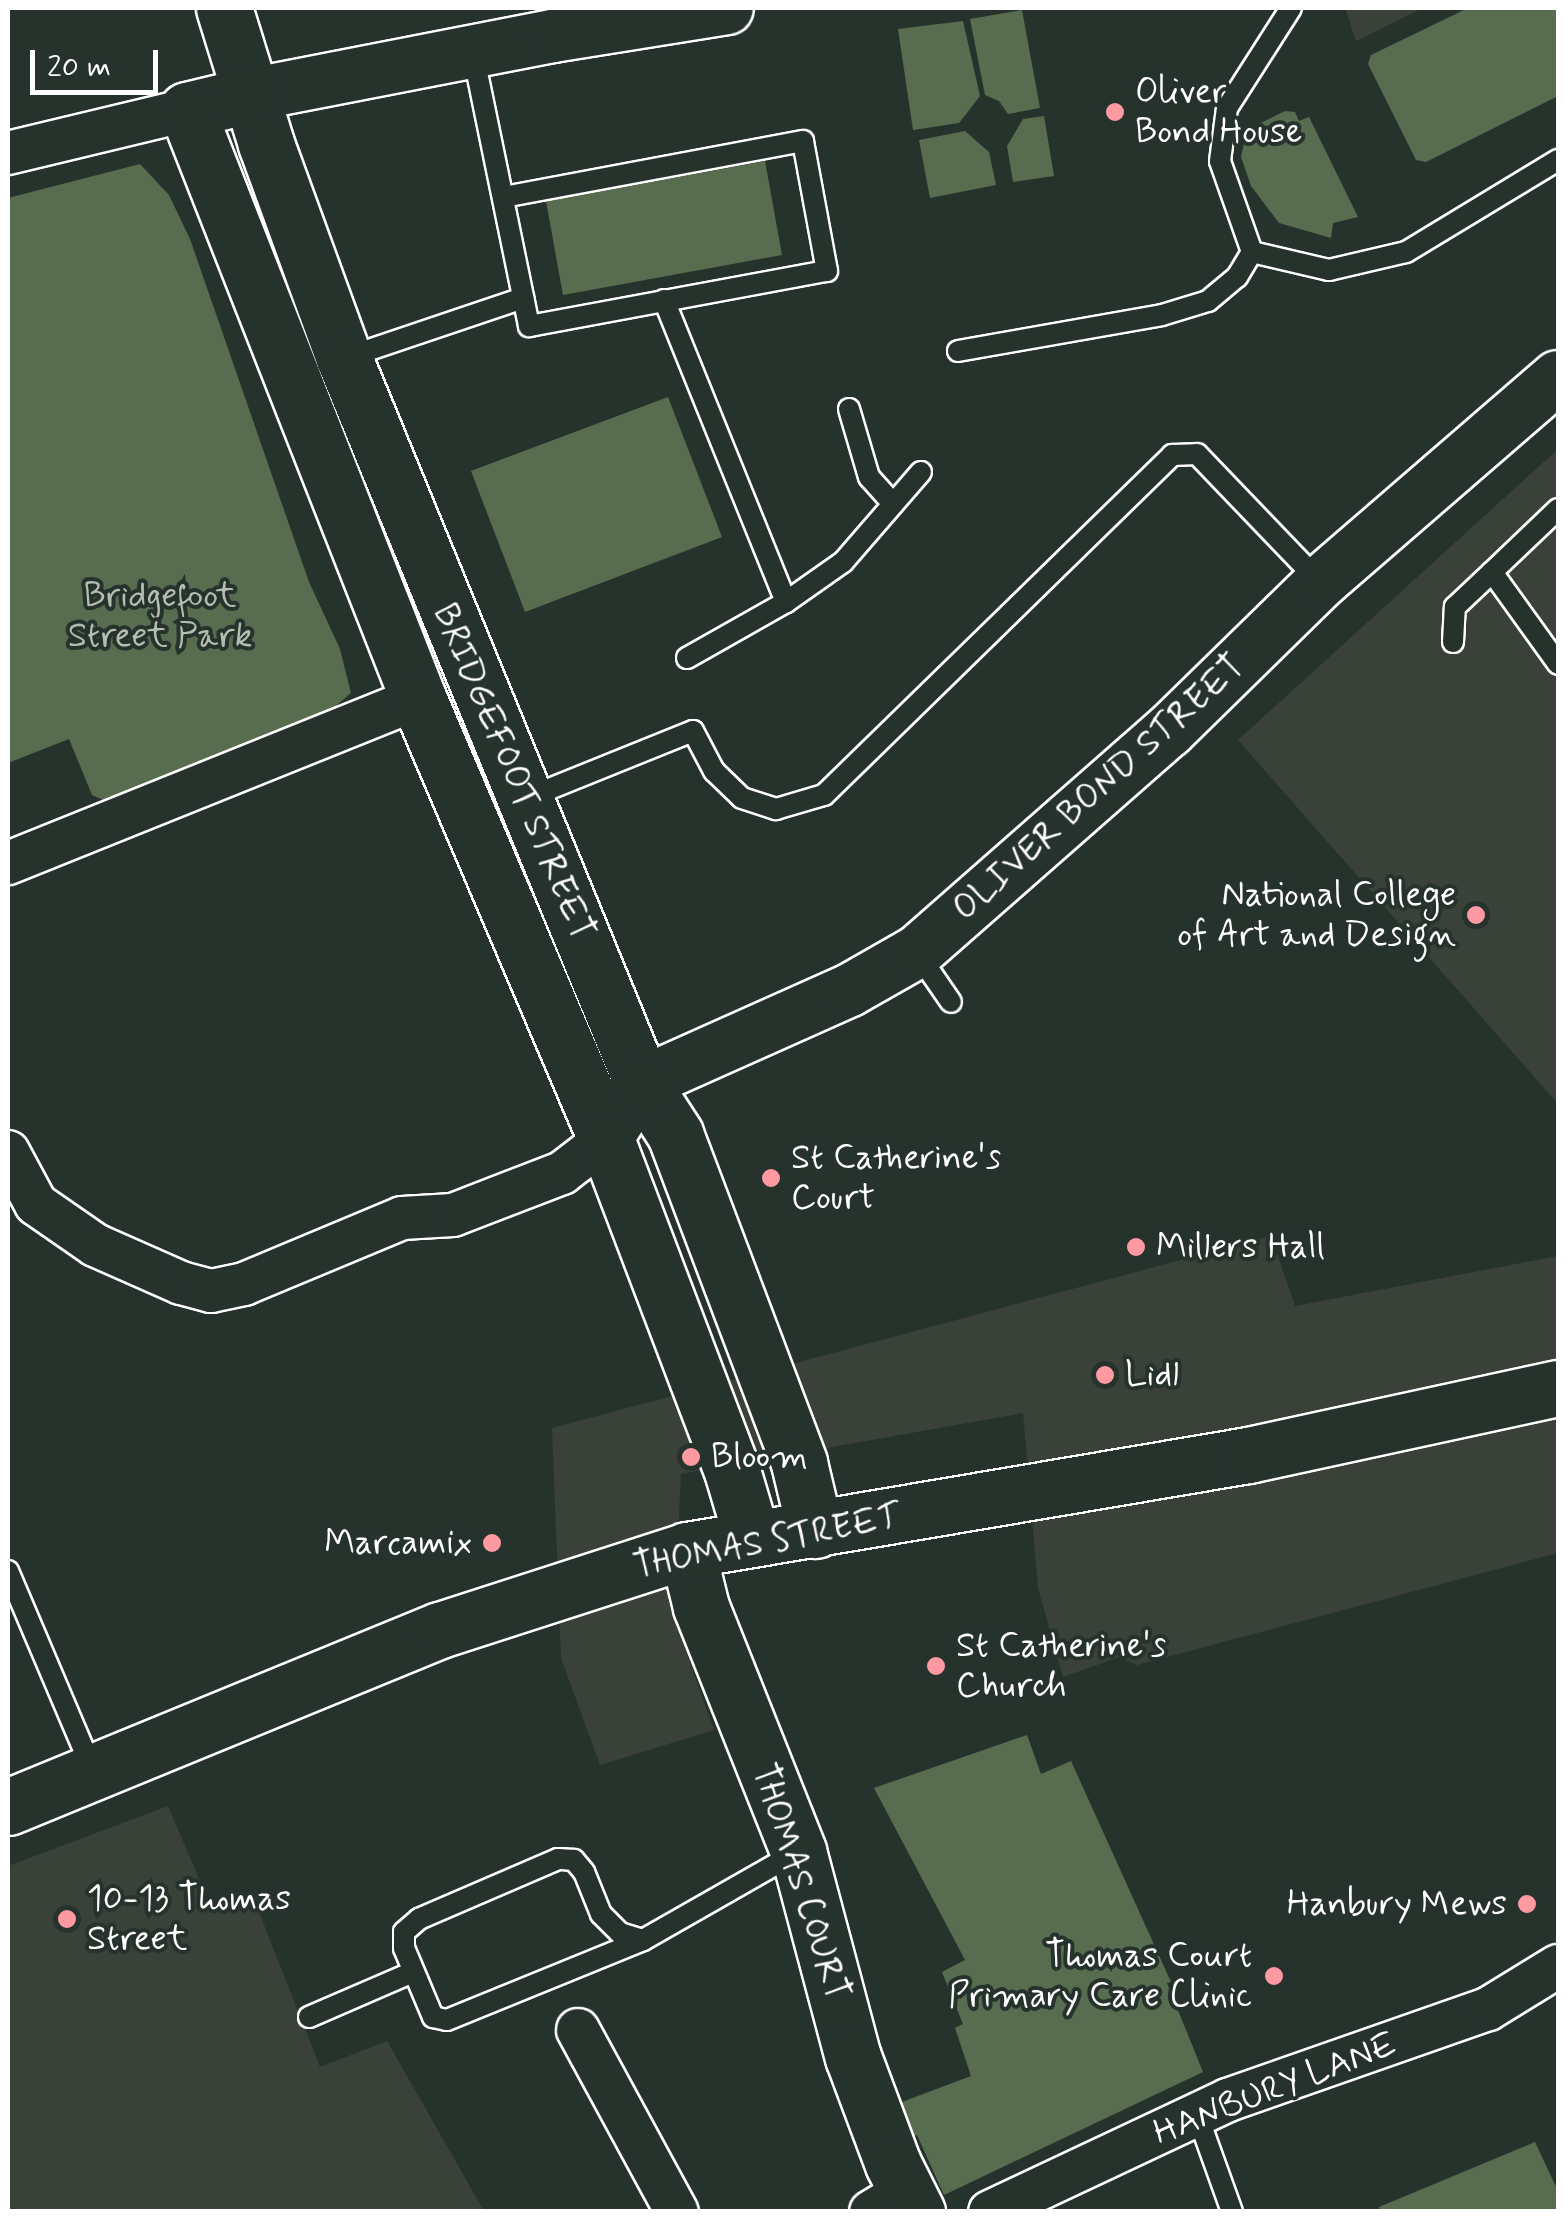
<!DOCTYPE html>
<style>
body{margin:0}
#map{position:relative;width:1566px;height:2219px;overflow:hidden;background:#26332d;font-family:Mynerve,sans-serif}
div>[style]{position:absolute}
.built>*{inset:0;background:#3a4138}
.green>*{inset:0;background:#586c50}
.roads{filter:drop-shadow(2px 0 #fff) drop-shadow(-2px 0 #fff) drop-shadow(0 2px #fff) drop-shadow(0 -2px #fff)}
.service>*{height:20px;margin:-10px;padding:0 10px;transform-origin:10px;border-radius:10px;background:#26332d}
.minor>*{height:42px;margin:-21px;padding:0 21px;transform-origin:21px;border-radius:21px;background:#26332d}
.tertiary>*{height:52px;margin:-26px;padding:0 26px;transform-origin:26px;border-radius:26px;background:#26332d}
.secondary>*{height:55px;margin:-27.5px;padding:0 27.5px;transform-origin:27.5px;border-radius:27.5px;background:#26332d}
.dots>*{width:28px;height:28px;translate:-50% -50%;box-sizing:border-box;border:5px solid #26332d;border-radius:50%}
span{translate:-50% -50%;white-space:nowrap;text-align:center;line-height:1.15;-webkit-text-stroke:8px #26332d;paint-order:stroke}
.poi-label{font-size:35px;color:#fff}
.left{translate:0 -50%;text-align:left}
.right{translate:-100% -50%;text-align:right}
.park-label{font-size:35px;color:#b4bdb0}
.street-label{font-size:35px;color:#fff}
.frame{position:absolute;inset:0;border:10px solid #fff;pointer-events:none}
.scale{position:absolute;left:30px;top:50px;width:128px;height:45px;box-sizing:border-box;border:5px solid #fff;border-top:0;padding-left:12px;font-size:30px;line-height:35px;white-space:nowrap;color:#fff;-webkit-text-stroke:8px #26332d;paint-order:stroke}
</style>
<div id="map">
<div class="built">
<i style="clip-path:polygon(1345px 8px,1423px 8px,1356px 41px)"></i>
<i style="clip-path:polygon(1558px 449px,1558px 1104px,1238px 740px)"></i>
<i style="clip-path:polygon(1271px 1236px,1295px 1306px,1558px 1256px,1558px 1553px,1137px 1665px,1119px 1657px,1063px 1677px,1038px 1588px,1023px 1413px,681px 1474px,674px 1618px,714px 1730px,600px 1765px,561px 1658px,552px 1428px)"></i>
<i style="clip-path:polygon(168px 1806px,214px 1913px,255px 1902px,320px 2067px,387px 2041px,484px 2211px,8px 2212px,8px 1866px)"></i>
</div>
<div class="green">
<i style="clip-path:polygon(1468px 8px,1558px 8px,1558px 96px,1426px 162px,1416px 160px,1368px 64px,1371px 55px)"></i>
<i style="clip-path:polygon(1022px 10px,1040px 108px,1008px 114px,999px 101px,985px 95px,970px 19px)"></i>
<i style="clip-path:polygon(963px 21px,980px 96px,959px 123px,913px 130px,898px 29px)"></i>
<i style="clip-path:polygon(1285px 111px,1295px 112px,1299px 121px,1309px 117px,1358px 217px,1333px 223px,1331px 238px,1279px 223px,1251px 186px,1241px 157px,1247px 130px)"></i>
<i style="clip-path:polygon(1044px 116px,1054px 176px,1013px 182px,1007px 146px,1023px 119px)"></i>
<i style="clip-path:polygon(965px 131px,989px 152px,996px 185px,930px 198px,919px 140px)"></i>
<i style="clip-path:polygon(765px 161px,782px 255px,563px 295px,546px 201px)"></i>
<i style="clip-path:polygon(140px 164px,169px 195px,190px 239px,309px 582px,340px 649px,351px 693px,331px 710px,108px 802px,92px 795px,69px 739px,8px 763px,8px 198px)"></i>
<i style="clip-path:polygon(668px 397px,722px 537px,525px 612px,471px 471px)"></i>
<i style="clip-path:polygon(1027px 1735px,1041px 1774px,1071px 1761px,1171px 1982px,1167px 1983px,1203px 2072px,944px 2195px,917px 2135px,908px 2139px,894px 2105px,971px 2076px,955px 2028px,963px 2024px,942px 1972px,965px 1960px,874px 1788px)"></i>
<i style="clip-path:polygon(1535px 2142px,1558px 2191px,1558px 2211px,1380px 2211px,1379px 2207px)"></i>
</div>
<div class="roads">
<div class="service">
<i style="left:473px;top:53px;width:279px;rotate:78.4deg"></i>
<i style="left:529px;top:326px;width:303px;rotate:-10.5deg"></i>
<i style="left:827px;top:271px;width:132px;rotate:-100.5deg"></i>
<i style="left:803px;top:141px;width:304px;rotate:169.4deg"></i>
<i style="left:1252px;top:252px;width:79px;rotate:13.2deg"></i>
<i style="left:1329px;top:270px;width:79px;rotate:-13.2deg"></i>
<i style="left:1406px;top:252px;width:178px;rotate:-31.2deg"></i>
<i style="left:664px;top:300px;width:326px;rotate:68deg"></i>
<i style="left:958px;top:351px;width:207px;rotate:-10deg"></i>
<i style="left:1162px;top:315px;width:48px;rotate:-16.9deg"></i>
<i style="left:1208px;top:301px;width:38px;rotate:-40deg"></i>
<i style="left:1237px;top:277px;width:29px;rotate:-59deg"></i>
<i style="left:1252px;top:252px;width:96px;rotate:-109.4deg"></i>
<i style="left:1220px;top:161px;width:53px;rotate:-82.5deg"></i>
<i style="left:1227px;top:108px;width:119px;rotate:-57.4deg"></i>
<i style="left:345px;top:358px;width:188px;rotate:-18.6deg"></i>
<i style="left:849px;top:409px;width:71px;rotate:73.6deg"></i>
<i style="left:869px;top:477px;width:36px;rotate:48deg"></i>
<i style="left:1558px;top:509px;width:91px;rotate:136.3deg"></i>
<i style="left:1492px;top:572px;width:113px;rotate:54.3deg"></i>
<i style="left:1453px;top:642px;width:35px;rotate:-87deg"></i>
<i style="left:1455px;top:607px;width:51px;rotate:-43.4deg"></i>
<i style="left:687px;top:658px;width:114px;rotate:-29.5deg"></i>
<i style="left:786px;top:602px;width:70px;rotate:-35.1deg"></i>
<i style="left:843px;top:562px;width:119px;rotate:-49.1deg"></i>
<i style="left:527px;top:798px;width:179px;rotate:-22deg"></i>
<i style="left:693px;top:731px;width:45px;rotate:62.3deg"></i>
<i style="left:714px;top:771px;width:39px;rotate:44deg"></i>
<i style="left:742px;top:798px;width:36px;rotate:18deg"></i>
<i style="left:776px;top:809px;width:50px;rotate:-16.3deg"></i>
<i style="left:824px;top:795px;width:487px;rotate:-44.3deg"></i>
<i style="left:1172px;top:455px;width:25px;rotate:-2deg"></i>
<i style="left:1197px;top:454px;width:176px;rotate:46.2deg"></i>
<i style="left:918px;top:954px;width:58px;rotate:55.5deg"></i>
<i style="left:8px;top:1571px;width:215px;rotate:67deg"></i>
<i style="left:643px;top:1940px;width:24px;rotate:-163deg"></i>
<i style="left:620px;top:1933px;width:27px;rotate:-135deg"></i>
<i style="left:601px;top:1914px;width:45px;rotate:-112deg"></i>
<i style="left:584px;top:1872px;width:16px;rotate:-130deg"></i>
<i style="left:574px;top:1860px;width:16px;rotate:-176deg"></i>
<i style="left:558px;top:1859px;width:151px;rotate:156.7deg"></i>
<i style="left:419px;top:1919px;width:20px;rotate:139deg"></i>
<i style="left:404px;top:1932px;width:16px;rotate:90deg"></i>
<i style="left:404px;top:1948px;width:75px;rotate:67.2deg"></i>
<i style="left:433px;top:2017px;width:14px;rotate:12deg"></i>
<i style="left:447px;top:2020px;width:212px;rotate:-22.2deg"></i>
<i style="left:643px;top:1940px;width:177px;rotate:-29.7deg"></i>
<i style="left:309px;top:2017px;width:113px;rotate:-23.4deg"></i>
<i style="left:1197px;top:2114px;width:104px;rotate:70.3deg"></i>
</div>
<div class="minor">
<i style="left:8px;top:153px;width:184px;rotate:-13.5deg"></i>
<i style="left:8px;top:863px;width:442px;rotate:-21.9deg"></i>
<i style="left:8px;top:1152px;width:59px;rotate:61.7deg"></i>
<i style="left:36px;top:1204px;width:72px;rotate:34.8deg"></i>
<i style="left:95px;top:1245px;width:94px;rotate:23.8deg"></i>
<i style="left:181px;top:1283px;width:31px;rotate:15deg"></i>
<i style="left:211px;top:1291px;width:34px;rotate:-12deg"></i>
<i style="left:244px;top:1284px;width:171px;rotate:-22.7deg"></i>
<i style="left:402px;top:1218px;width:51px;rotate:-3.4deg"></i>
<i style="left:453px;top:1215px;width:117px;rotate:-21.1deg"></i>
<i style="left:562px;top:1173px;width:56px;rotate:-37.7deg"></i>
<i style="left:578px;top:2030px;width:207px;rotate:61.5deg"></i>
<i style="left:871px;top:2212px;width:41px;rotate:-31deg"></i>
<i style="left:990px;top:2212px;width:263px;rotate:-25.2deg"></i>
<i style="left:1228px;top:2100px;width:275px;rotate:-19.3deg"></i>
<i style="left:1488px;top:2009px;width:82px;rotate:-31.6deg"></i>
</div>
<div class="tertiary">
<i style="left:249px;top:95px;width:310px;rotate:-11deg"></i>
<i style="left:553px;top:36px;width:176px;rotate:-9.1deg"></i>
<i style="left:606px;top:1139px;width:67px;rotate:-57.3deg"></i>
<i style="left:642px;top:1083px;width:228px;rotate:-24.1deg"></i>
<i style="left:850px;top:990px;width:77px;rotate:-29.6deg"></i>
<i style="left:917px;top:952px;width:335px;rotate:-41.3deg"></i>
<i style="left:1169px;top:731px;width:213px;rotate:-44.4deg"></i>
<i style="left:1321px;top:582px;width:313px;rotate:-40.9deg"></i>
</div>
<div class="secondary">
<i style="left:224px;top:8px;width:142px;rotate:72.8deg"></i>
<i style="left:266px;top:144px;width:228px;rotate:70deg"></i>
<i style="left:344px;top:358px;width:784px;rotate:67.66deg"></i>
<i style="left:642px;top:1083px;width:61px;rotate:57.1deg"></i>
<i style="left:675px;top:1134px;width:352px;rotate:69.3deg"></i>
<i style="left:799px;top:1463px;width:69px;rotate:76.6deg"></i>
<i style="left:249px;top:95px;width:64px;rotate:166.4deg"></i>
<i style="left:187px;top:110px;width:632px;rotate:68.55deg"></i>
<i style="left:418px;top:698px;width:479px;rotate:66.9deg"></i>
<i style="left:606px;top:1139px;width:358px;rotate:69.2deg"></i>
<i style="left:733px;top:1474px;width:67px;rotate:73.5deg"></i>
<i style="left:687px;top:1550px;width:59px;rotate:76.2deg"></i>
<i style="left:701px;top:1607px;width:263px;rotate:68.3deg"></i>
<i style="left:798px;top:1851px;width:213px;rotate:75.1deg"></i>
<i style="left:853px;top:2057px;width:114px;rotate:69.5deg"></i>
<i style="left:893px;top:2164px;width:54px;rotate:63.4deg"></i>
<i style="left:8px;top:1807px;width:467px;rotate:-22.3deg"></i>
<i style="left:440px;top:1630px;width:260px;rotate:-17.9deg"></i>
<i style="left:687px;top:1550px;width:569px;rotate:-9.61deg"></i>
<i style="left:1248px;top:1455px;width:317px;rotate:-12.2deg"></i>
</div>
</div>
<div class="dots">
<i style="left:1115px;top:112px;background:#ff9aa2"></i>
<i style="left:1476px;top:915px;background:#ff9aa2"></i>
<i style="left:771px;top:1178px;background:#ff9aa2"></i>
<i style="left:1136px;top:1247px;background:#ff9aa2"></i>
<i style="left:1105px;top:1375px;background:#ff9aa2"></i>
<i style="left:691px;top:1457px;background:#ff9aa2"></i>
<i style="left:492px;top:1543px;background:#ff9aa2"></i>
<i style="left:936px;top:1666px;background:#ff9aa2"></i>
<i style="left:1527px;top:1904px;background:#ff9aa2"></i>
<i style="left:67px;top:1919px;background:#ff9aa2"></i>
<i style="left:1274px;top:1976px;background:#ff9aa2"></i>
</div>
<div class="poi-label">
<span class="left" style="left:1135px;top:112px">Oliver<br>Bond House</span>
<span class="right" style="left:1456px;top:915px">National College<br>of Art and Design</span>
<span class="left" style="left:791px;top:1178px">St Catherine's<br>Court</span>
<span class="left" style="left:1156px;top:1247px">Millers Hall</span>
<span class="left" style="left:1125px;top:1375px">Lidl</span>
<span class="left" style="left:711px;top:1457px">Bloom</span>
<span class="right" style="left:472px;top:1543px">Marcamix</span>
<span class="left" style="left:956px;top:1666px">St Catherine's<br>Church</span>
<span class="left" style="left:87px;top:1919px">10-13 Thomas<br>Street</span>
<span class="right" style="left:1507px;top:1904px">Hanbury Mews</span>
<span class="right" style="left:1252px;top:1976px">Thomas Court<br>Primary Care Clinic</span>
</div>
<div class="park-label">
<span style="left:160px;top:616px">Bridgefoot<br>Street Park</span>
</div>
<div class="street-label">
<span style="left:513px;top:772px;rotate:67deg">BRIDGEFOOT STREET</span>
<span style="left:1099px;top:788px;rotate:-42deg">OLIVER BOND STREET</span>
<span style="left:767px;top:1542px;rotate:-11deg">THOMAS STREET</span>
<span style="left:800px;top:1882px;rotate:72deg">THOMAS COURT</span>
<span style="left:1275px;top:2089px;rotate:-21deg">HANBURY LANE</span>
</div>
<div class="frame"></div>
<div class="scale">20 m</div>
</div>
